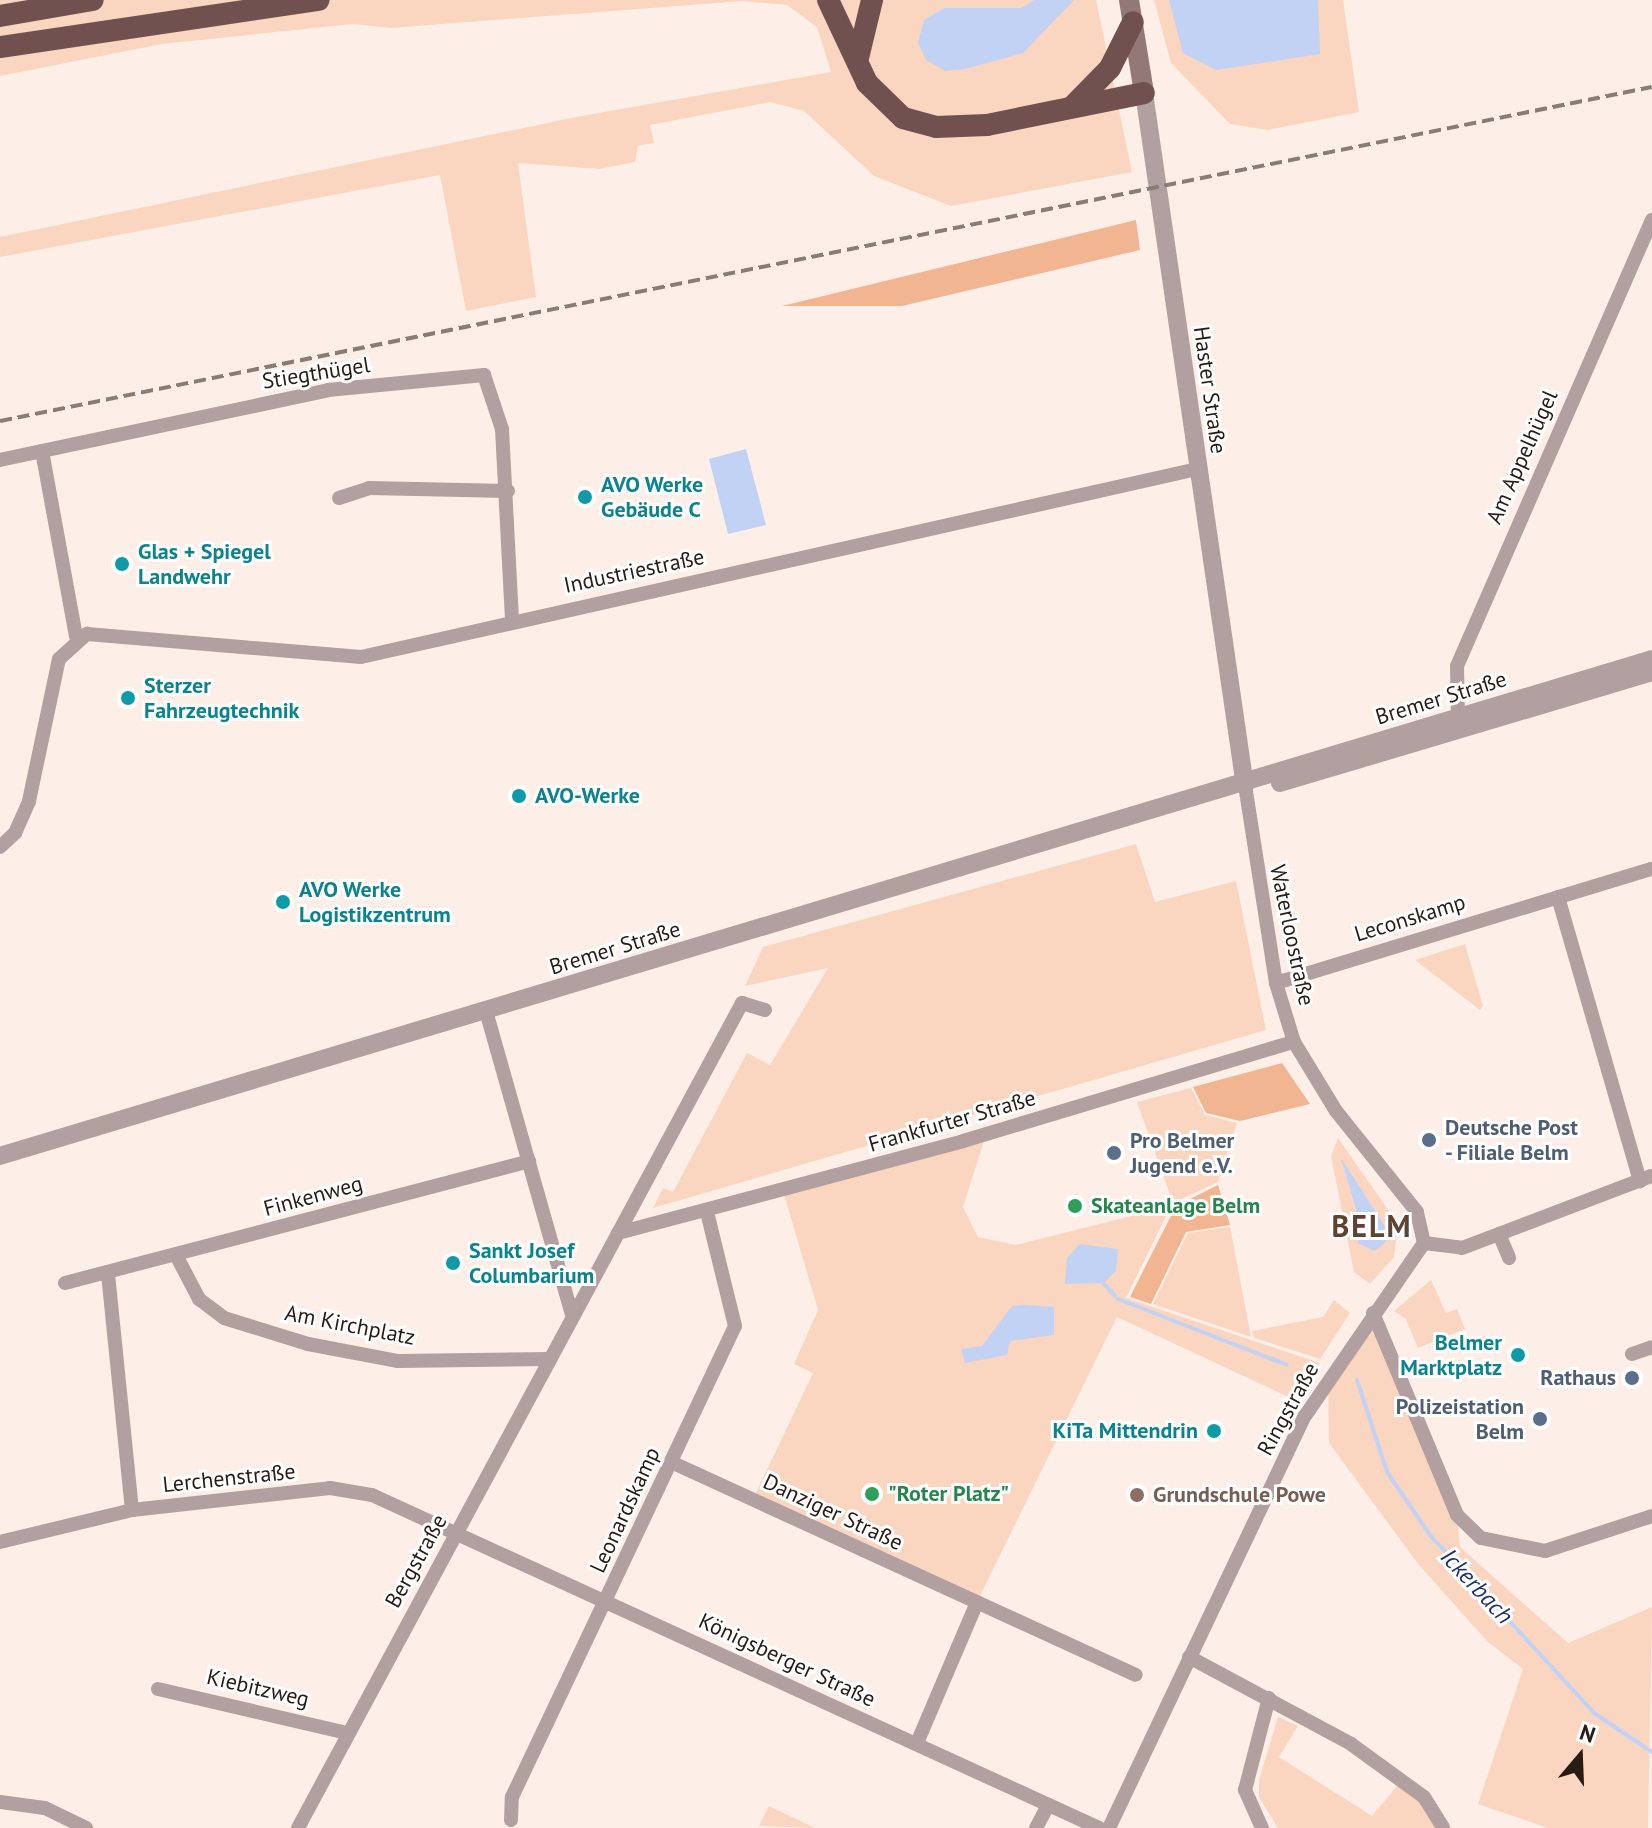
<!DOCTYPE html>
<meta charset="utf-8">
<style>
body{margin:0}
#map{position:relative;width:1652px;height:1828px;overflow:hidden;background:#fdefe7;font-family:"PT Sans",sans-serif}
div>[style]{position:absolute}
.green>*{inset:0;background:#fad5c0}
.forest>*{inset:0;background:#f2b591}
.water>*{inset:0;background:#c1d2f4}
.stream>*{height:4px;margin:-2px;padding:0 2px;transform-origin:2px;border-radius:2px;background:#c1d2f4}
.minor>*{height:14px;margin:-7px;padding:0 7px;transform-origin:7px;border-radius:7px;background:#b2a0a0}
.tertiary>*{height:18px;margin:-9px;padding:0 9px;transform-origin:9px;border-radius:9px;background:#b2a0a0}
.secondary>*{height:20px;margin:-10px;padding:0 10px;transform-origin:10px;border-radius:10px;background:#927978}
.trunk>*{height:22px;margin:-11px;padding:0 11px;transform-origin:11px;border-radius:11px;background:#715150}
.rail>*{height:4px;margin-top:-2px;transform-origin:0;background:repeating-linear-gradient(90deg,#897c75 0 12px,transparent 0 18px)}
.dots>*{width:22px;height:22px;translate:-50% -50%;box-sizing:border-box;border:4px solid #fff;border-radius:50%}
span{translate:-50% -50%;white-space:nowrap;text-align:center;line-height:1.15;-webkit-text-stroke:6px #fff;paint-order:stroke}
.street-label{font-size:22px;color:#281c15}
.culture-label{font-size:22px;color:#0d838f;font-weight:700}
.left{translate:0 -50%;text-align:left}
.right{translate:-100% -50%;text-align:right}
.service-label{font-size:22px;color:#4e5e75;font-weight:700}
.leisure-label{font-size:22px;color:#27864d;font-weight:700}
.education-label{font-size:22px;color:#785e54;font-weight:700}
.water-label{font-size:24px;color:#1a3374;font-style:italic}
.district-label{font-size:30px;color:#5e4232;font-weight:700;letter-spacing:2px}
.north{position:absolute;left:1540px;top:1716px;width:80px;height:80px;-webkit-text-stroke:6px #fff;paint-order:stroke;rotate:19deg;font-size:22px;font-weight:700;line-height:32px;text-align:center;color:#281c15}
.north::after{content:'';display:block;margin:auto;width:28px;height:36px;background:#281c15;clip-path:polygon(50% 0,100% 100%,50% 72%,0 100%)}
</style>
<div id="map">
<div class="green">
<i style="clip-path:polygon(0 0,1096px 0,1132px 172px,951px 206px,874px 176px,804px 111px,770px 102px,650px 125px,654px 143px,638px 146px,635px 162px,600px 169px,518px 163px,536px 297px,466px 311px,440px 175px,0 257px,0 237px,576px 117px,831px 72px,817px 27px,787px 5px,743px 1px,391px 28px,353px 24px,162px 44px,0 76px)"></i>
<i style="clip-path:polygon(1154px 0,1343px 0,1359px 112px,1268px 130px,1230px 124px,1171px 63px)"></i>
<i style="clip-path:polygon(1136px 844px,1155px 902px,1236px 881px,1266px 1030px,653px 1208px,663px 1188px,673px 1192px,747px 1053px,770px 1065px,828px 968px,745px 986px,763px 947px)"></i>
<i style="clip-path:polygon(1465px 944px,1483px 1006px,1480px 1010px,1415px 960px)"></i>
<i style="clip-path:polygon(1191px 1088px,1205px 1115px,1237px 1123px,1218px 1182px,1173px 1203px,1137px 1102px)"></i>
<i style="clip-path:polygon(986px 1135px,963px 1207px,978px 1237px,1016px 1245px,1171px 1206px,1126px 1298px,1320px 1363px,1297px 1401px,1117px 1317px,977px 1602px,753px 1499px,813px 1373px,794px 1364px,818px 1310px,783px 1191px)"></i>
<i style="clip-path:polygon(1338px 1138px,1398px 1224px,1394px 1257px,1370px 1284px,1354px 1272px,1331px 1156px)"></i>
<i style="clip-path:polygon(1230px 1227px,1251px 1337px,1153px 1304px,1188px 1233px)"></i>
<i style="clip-path:polygon(1431px 1280px,1446px 1313px,1457px 1309px,1465px 1329px,1418px 1348px,1406px 1319px,1394px 1311px)"></i>
<i style="clip-path:polygon(1334px 1300px,1350px 1313px,1320px 1359px,1254px 1338px,1252px 1331px,1323px 1317px)"></i>
<i style="clip-path:polygon(1373px 1313px,1457px 1515px,1460px 1547px,1568px 1643px,1652px 1607px,1648px 1828px,1548px 1828px,1478px 1804px,1523px 1669px,1488px 1642px,1419px 1565px,1329px 1443px,1328px 1380px)"></i>
<i style="clip-path:polygon(1278px 1717px,1298px 1726px,1279px 1757px,1372px 1816px,1398px 1785px,1422px 1802px,1435px 1828px,1278px 1828px,1259px 1797px,1259px 1780px)"></i>
<i style="clip-path:polygon(769px 1806px,815px 1828px,759px 1826px)"></i>
</div>
<div class="forest">
<i style="clip-path:polygon(1136px 220px,1140px 250px,902px 306px,782px 306px)"></i>
<i style="clip-path:polygon(1282px 1063px,1310px 1104px,1240px 1121px,1206px 1113px,1193px 1087px)"></i>
<i style="clip-path:polygon(1218px 1185px,1230px 1225px,1186px 1232px,1151px 1304px,1130px 1297px,1176px 1206px)"></i>
</div>
<div class="water">
<i style="clip-path:polygon(1034px 0,1074px 0,1023px 53px,965px 69px,945px 71px,926px 60px,918px 42px,924px 20px,944px 8px,1022px 8px)"></i>
<i style="clip-path:polygon(1169px 0,1318px 0,1320px 54px,1216px 70px,1183px 53px)"></i>
<i style="clip-path:polygon(746px 449px,766px 525px,728px 534px,709px 459px)"></i>
<i style="clip-path:polygon(1341px 1158px,1386px 1228px,1386px 1242px,1374px 1251px,1358px 1243px,1359px 1219px)"></i>
<i style="clip-path:polygon(1080px 1244px,1118px 1249px,1116px 1271px,1103px 1283px,1065px 1284px,1067px 1258px)"></i>
<i style="clip-path:polygon(1025px 1305px,1054px 1307px,1054px 1335px,1010px 1341px,1007px 1355px,965px 1363px,961px 1349px,982px 1346px,1012px 1306px)"></i>
</div>
<div class="stream">
<i style="left:1103px;top:1283px;width:18px;rotate:47deg"></i>
<i style="left:1118px;top:1299px;width:181px;rotate:21.3deg"></i>
<i style="left:1357px;top:1380px;width:97px;rotate:71.9deg"></i>
<i style="left:1387px;top:1472px;width:76px;rotate:55.7deg"></i>
<i style="left:1430px;top:1535px;width:242px;rotate:47.3deg"></i>
<i style="left:1594px;top:1713px;width:70px;rotate:33.9deg"></i>
</div>
<div class="minor">
<i style="left:42px;top:451px;width:189px;rotate:79.6deg"></i>
<i style="left:0;top:460px;width:335px;rotate:-12deg"></i>
<i style="left:328px;top:390px;width:157px;rotate:-5.5deg"></i>
<i style="left:484px;top:375px;width:57px;rotate:71.6deg"></i>
<i style="left:502px;top:429px;width:191px;rotate:87deg"></i>
<i style="left:339px;top:498px;width:32px;rotate:-18deg"></i>
<i style="left:369px;top:488px;width:139px;rotate:1.2deg"></i>
<i style="left:1458px;top:718px;width:52px;rotate:-91.1deg"></i>
<i style="left:1457px;top:666px;width:487px;rotate:-66.4deg"></i>
<i style="left:0;top:847px;width:21px;rotate:-43deg"></i>
<i style="left:15px;top:833px;width:35px;rotate:-66deg"></i>
<i style="left:29px;top:801px;width:145px;rotate:-78.1deg"></i>
<i style="left:59px;top:659px;width:38px;rotate:-42deg"></i>
<i style="left:87px;top:634px;width:275px;rotate:4.8deg"></i>
<i style="left:361px;top:657px;width:857px;rotate:-12.67deg"></i>
<i style="left:1558px;top:897px;width:296px;rotate:73.9deg"></i>
<i style="left:1276px;top:983px;width:393px;rotate:-16.9deg"></i>
<i style="left:486px;top:1011px;width:315px;rotate:74.2deg"></i>
<i style="left:618px;top:1233px;width:357px;rotate:-14.9deg"></i>
<i style="left:963px;top:1141px;width:345px;rotate:-16.7deg"></i>
<i style="left:1499px;top:1234px;width:26px;rotate:67deg"></i>
<i style="left:1424px;top:1243px;width:38px;rotate:7deg"></i>
<i style="left:1462px;top:1248px;width:203px;rotate:-20.8deg"></i>
<i style="left:176px;top:1255px;width:50px;rotate:62.4deg"></i>
<i style="left:199px;top:1299px;width:31px;rotate:37deg"></i>
<i style="left:224px;top:1318px;width:88px;rotate:17.2deg"></i>
<i style="left:308px;top:1344px;width:92px;rotate:10.7deg"></i>
<i style="left:398px;top:1361px;width:151px;rotate:-0.8deg"></i>
<i style="left:108px;top:1274px;width:237px;rotate:84.2deg"></i>
<i style="left:65px;top:1283px;width:480px;rotate:-14.7deg"></i>
<i style="left:1373px;top:1313px;width:219px;rotate:67.4deg"></i>
<i style="left:1457px;top:1515px;width:33px;rotate:44deg"></i>
<i style="left:1481px;top:1538px;width:65px;rotate:11.5deg"></i>
<i style="left:1545px;top:1551px;width:113px;rotate:-18.1deg"></i>
<i style="left:1632px;top:1354px;width:21px;rotate:-19deg"></i>
<i style="left:671px;top:1462px;width:511px;rotate:24.61deg"></i>
<i style="left:0;top:1542px;width:136px;rotate:-13.6deg"></i>
<i style="left:132px;top:1510px;width:199px;rotate:-6.3deg"></i>
<i style="left:330px;top:1488px;width:43px;rotate:9.5deg"></i>
<i style="left:372px;top:1495px;width:800px;rotate:24.61deg"></i>
<i style="left:1189px;top:1657px;width:184px;rotate:28.2deg"></i>
<i style="left:1351px;top:1744px;width:90px;rotate:36deg"></i>
<i style="left:1424px;top:1797px;width:36px;rotate:58deg"></i>
<i style="left:158px;top:1689px;width:194px;rotate:13.1deg"></i>
<i style="left:917px;top:1743px;width:153px;rotate:-66.9deg"></i>
<i style="left:0;top:1802px;width:45px;rotate:7.6deg"></i>
<i style="left:45px;top:1808px;width:46px;rotate:26deg"></i>
<i style="left:511px;top:1820px;width:23px;rotate:-88deg"></i>
<i style="left:512px;top:1797px;width:521px;rotate:-64.66deg"></i>
<i style="left:735px;top:1326px;width:117px;rotate:-103.8deg"></i>
<i style="left:298px;top:1828px;width:937px;rotate:-61.71deg"></i>
<i style="left:742px;top:1003px;width:24px;rotate:17deg"></i>
<i style="left:1036px;top:1828px;width:26px;rotate:-62deg"></i>
<i style="left:1109px;top:1828px;width:456px;rotate:-64.6deg"></i>
<i style="left:1305px;top:1416px;width:210px;rotate:-55.5deg"></i>
<i style="left:1424px;top:1243px;width:32px;rotate:-103deg"></i>
<i style="left:1417px;top:1212px;width:129px;rotate:-128.7deg"></i>
<i style="left:1336px;top:1111px;width:81px;rotate:-121.3deg"></i>
<i style="left:1294px;top:1042px;width:62px;rotate:-107deg"></i>
<i style="left:1276px;top:983px;width:199px;rotate:-98.9deg"></i>
<i style="left:1262px;top:1828px;width:42px;rotate:-114.1deg"></i>
<i style="left:1245px;top:1790px;width:95px;rotate:-75.4deg"></i>
</div>
<div class="tertiary">
<i style="left:1144px;top:93px;width:700px;rotate:81.71deg"></i>
<i style="left:1280px;top:783px;width:388px;rotate:-16.6deg"></i>
<i style="left:0;top:1156px;width:1725px;rotate:-16.74deg"></i>
</div>
<div class="secondary">
<i style="left:1129px;top:0;width:94px;rotate:80.8deg"></i>
</div>
<div class="trunk">
<i style="left:828px;top:0;width:92px;rotate:64.8deg"></i>
<i style="left:867px;top:83px;width:50px;rotate:44.2deg"></i>
<i style="left:903px;top:118px;width:34px;rotate:15deg"></i>
<i style="left:936px;top:127px;width:51px;rotate:-2.2deg"></i>
<i style="left:987px;top:125px;width:160px;rotate:-11.5deg"></i>
<i style="left:0;top:16px;width:94px;rotate:-9.8deg"></i>
<i style="left:0;top:47px;width:322px;rotate:-8.4deg"></i>
<i style="left:858px;top:58px;width:60px;rotate:-76.4deg"></i>
<i style="left:1072px;top:107px;width:54px;rotate:-45.7deg"></i>
<i style="left:1110px;top:68px;width:51px;rotate:-63.4deg"></i>
</div>
<div class="rail">
<i style="left:0;top:421px;width:1685px;rotate:-11.43deg"></i>
</div>
<div class="dots">
<i style="left:585px;top:497px;background:#0f9aa8"></i>
<i style="left:122px;top:564px;background:#0f9aa8"></i>
<i style="left:128px;top:698px;background:#0f9aa8"></i>
<i style="left:519px;top:796px;background:#0f9aa8"></i>
<i style="left:283px;top:902px;background:#0f9aa8"></i>
<i style="left:1429px;top:1140px;background:#5c6f8a"></i>
<i style="left:1114px;top:1153px;background:#5c6f8a"></i>
<i style="left:1075px;top:1206px;background:#2e9e5b"></i>
<i style="left:453px;top:1263px;background:#0f9aa8"></i>
<i style="left:1518px;top:1355px;background:#0f9aa8"></i>
<i style="left:1632px;top:1378px;background:#5c6f8a"></i>
<i style="left:1540px;top:1419px;background:#5c6f8a"></i>
<i style="left:1214px;top:1431px;background:#0f9aa8"></i>
<i style="left:872px;top:1494px;background:#2e9e5b"></i>
<i style="left:1137px;top:1495px;background:#8d6e63"></i>
</div>
<div class="street-label">
<span style="left:316px;top:373px;rotate:-9deg">Stiegthügel</span>
<span style="left:1210px;top:390px;rotate:82deg">Haster Straße</span>
<span style="left:1522px;top:457px;rotate:-66deg">Am Appelhügel</span>
<span style="left:634px;top:571px;rotate:-12deg">Industriestraße</span>
<span style="left:1441px;top:698px;rotate:-17deg">Bremer Straße</span>
<span style="left:1410px;top:918px;rotate:-17deg">Leconskamp</span>
<span style="left:1292px;top:935px;rotate:78deg">Waterloostraße</span>
<span style="left:615px;top:948px;rotate:-17deg">Bremer Straße</span>
<span style="left:952px;top:1121px;rotate:-16deg">Frankfurter Straße</span>
<span style="left:313px;top:1196px;rotate:-15deg">Finkenweg</span>
<span style="left:350px;top:1325px;rotate:11deg">Am Kirchplatz</span>
<span style="left:1288px;top:1409px;rotate:-61deg">Ringstraße</span>
<span style="left:229px;top:1478px;rotate:-6deg">Lerchenstraße</span>
<span style="left:625px;top:1510px;rotate:-65deg">Leonardskamp</span>
<span style="left:833px;top:1512px;rotate:25deg">Danziger Straße</span>
<span style="left:416px;top:1561px;rotate:-61deg">Bergstraße</span>
<span style="left:787px;top:1660px;rotate:25deg">Königsberger Straße</span>
<span style="left:258px;top:1688px;rotate:13deg">Kiebitzweg</span>
</div>
<div class="culture-label">
<span class="left" style="left:601px;top:497px">AVO Werke<br>Gebäude C</span>
<span class="left" style="left:138px;top:564px">Glas + Spiegel<br>Landwehr</span>
<span class="left" style="left:144px;top:698px">Sterzer<br>Fahrzeugtechnik</span>
<span class="left" style="left:535px;top:796px">AVO-Werke</span>
<span class="left" style="left:299px;top:902px">AVO Werke<br>Logistikzentrum</span>
<span class="left" style="left:469px;top:1263px">Sankt Josef<br>Columbarium</span>
<span class="right" style="left:1502px;top:1355px">Belmer<br>Marktplatz</span>
<span class="right" style="left:1198px;top:1431px">KiTa Mittendrin</span>
</div>
<div class="service-label">
<span class="left" style="left:1445px;top:1140px">Deutsche Post<br>- Filiale Belm</span>
<span class="left" style="left:1130px;top:1153px">Pro Belmer<br>Jugend e.V.</span>
<span class="right" style="left:1616px;top:1378px">Rathaus</span>
<span class="right" style="left:1524px;top:1419px">Polizeistation<br>Belm</span>
</div>
<div class="leisure-label">
<span class="left" style="left:1091px;top:1206px">Skateanlage Belm</span>
<span class="left" style="left:888px;top:1494px">"Roter Platz"</span>
</div>
<div class="education-label">
<span class="left" style="left:1153px;top:1495px">Grundschule Powe</span>
</div>
<div class="water-label">
<span style="left:1477px;top:1586px;rotate:47deg">Ickerbach</span>
</div>
<div class="district-label">
<span style="left:1372px;top:1226px">BELM</span>
</div>
<div class="north">N</div>
</div>
